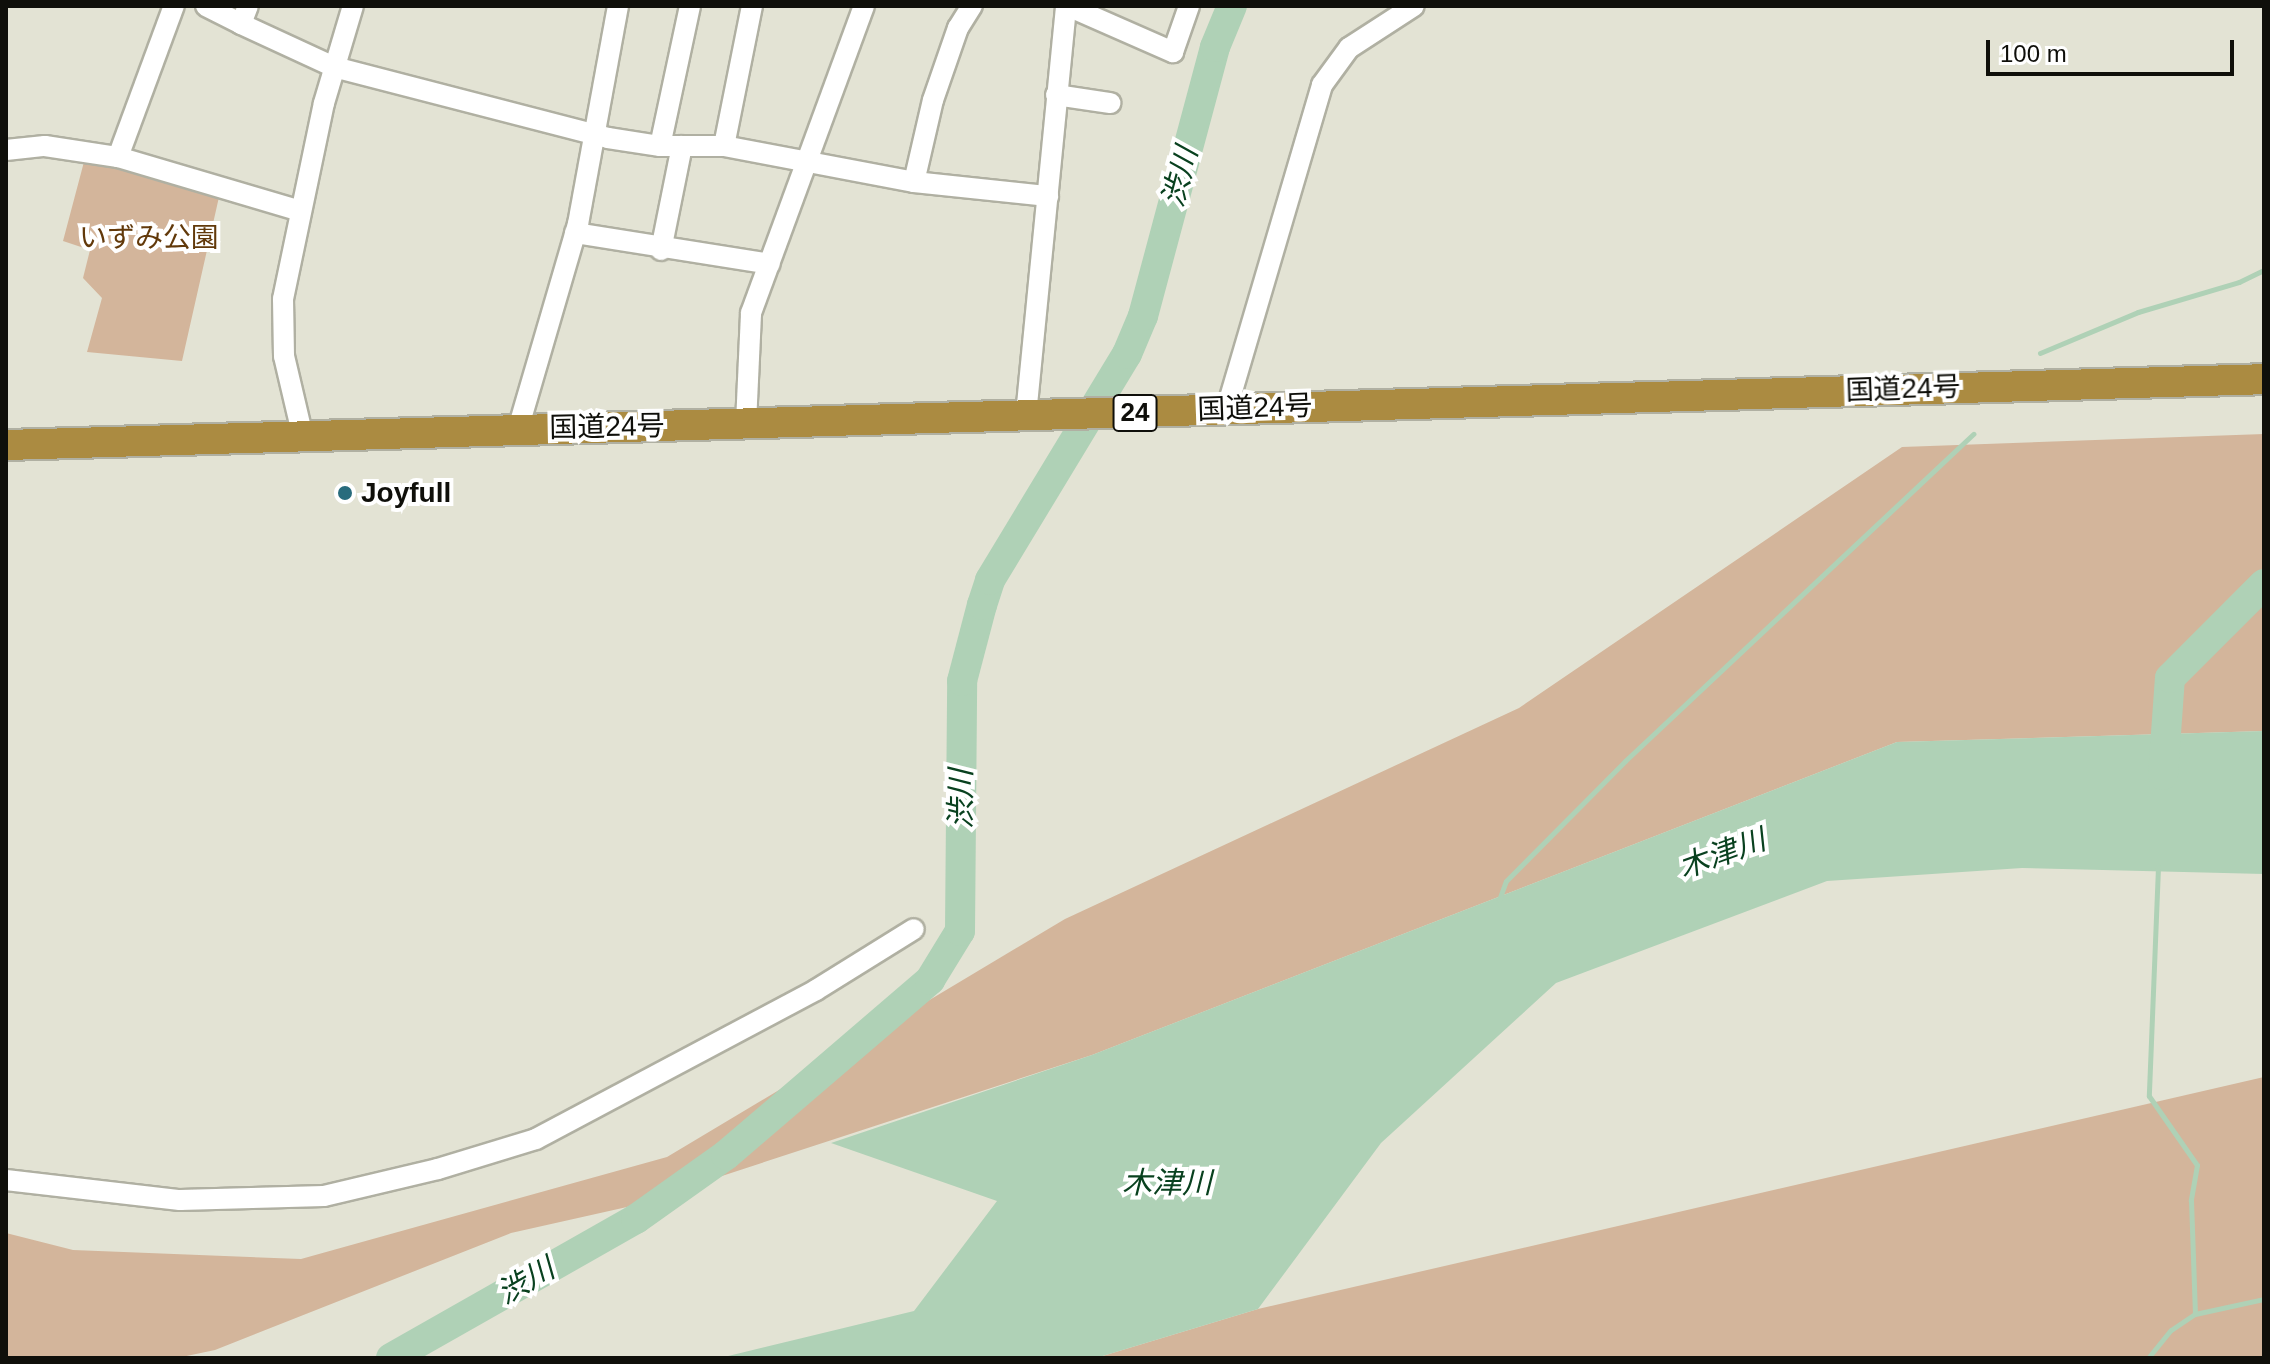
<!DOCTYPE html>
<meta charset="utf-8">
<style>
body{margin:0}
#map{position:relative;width:2270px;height:1364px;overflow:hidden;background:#e3e3d4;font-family:Helvetica,"Noto Sans JP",sans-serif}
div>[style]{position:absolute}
.green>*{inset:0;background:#d3b59b}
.water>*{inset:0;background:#afd1b6}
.stream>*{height:5px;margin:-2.5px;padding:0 2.5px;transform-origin:2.5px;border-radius:2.5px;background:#afd1b6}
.river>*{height:30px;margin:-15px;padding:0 15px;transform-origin:15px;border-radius:15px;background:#afd1b6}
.roads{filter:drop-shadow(2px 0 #b0b0a2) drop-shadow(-2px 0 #b0b0a2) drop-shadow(0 2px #b0b0a2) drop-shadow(0 -2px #b0b0a2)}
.minor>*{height:20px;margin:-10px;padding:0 10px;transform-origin:10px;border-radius:10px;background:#fff}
.highway>*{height:30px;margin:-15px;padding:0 15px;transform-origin:15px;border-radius:15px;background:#ab8b41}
.dots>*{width:22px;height:22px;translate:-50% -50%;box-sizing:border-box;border:4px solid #fff;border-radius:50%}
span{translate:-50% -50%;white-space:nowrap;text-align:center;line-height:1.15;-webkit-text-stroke:8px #fff;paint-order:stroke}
.shield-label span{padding:2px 6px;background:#fff;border:2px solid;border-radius:6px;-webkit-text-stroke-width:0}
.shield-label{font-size:26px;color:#0f0f0a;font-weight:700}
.park-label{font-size:28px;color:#62390a}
.street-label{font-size:28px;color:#0f0f0a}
.poi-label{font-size:28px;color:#0f0f0a;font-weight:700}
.left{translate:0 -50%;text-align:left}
.water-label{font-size:30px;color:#09411f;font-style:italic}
.frame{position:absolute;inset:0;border:8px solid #0f0f0a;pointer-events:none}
.scale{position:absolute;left:1986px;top:40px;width:248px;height:36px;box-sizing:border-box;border:4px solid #0f0f0a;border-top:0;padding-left:10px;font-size:24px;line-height:28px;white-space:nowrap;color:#0f0f0a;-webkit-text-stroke:6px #fff;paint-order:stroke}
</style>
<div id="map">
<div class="green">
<i style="clip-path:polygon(85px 158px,219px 197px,182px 361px,87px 352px,102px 298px,83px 278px,90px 250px,63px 241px)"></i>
<i style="clip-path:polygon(2264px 434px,2264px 731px,1897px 742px,1092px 1055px,627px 1207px,511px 1233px,215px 1350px,177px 1358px,6px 1358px,6px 1233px,73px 1250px,301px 1259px,667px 1157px,1065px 919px,1519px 708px,1902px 447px)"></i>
<i style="clip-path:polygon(2264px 1077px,2264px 1358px,1096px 1358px,1258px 1309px)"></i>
</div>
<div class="water">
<i style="clip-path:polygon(2264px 731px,2264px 874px,2022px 868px,1827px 881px,1556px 983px,1381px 1143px,1258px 1309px,1096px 1358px,720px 1358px,914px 1311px,997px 1201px,831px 1143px,1092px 1055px,1897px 742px)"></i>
</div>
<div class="stream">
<i style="left:2040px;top:353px;width:106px;rotate:-22.7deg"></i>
<i style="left:2138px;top:312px;width:105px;rotate:-16.5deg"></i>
<i style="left:2239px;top:282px;width:28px;rotate:-26deg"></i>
<i style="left:2158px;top:867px;width:229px;rotate:92.3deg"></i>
<i style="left:2149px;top:1096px;width:84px;rotate:55.2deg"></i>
<i style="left:2197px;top:1165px;width:36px;rotate:100deg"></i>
<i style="left:2191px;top:1200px;width:114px;rotate:88deg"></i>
<i style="left:1499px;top:900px;width:20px;rotate:-70deg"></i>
<i style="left:1506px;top:881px;width:169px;rotate:-45.2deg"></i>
<i style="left:1625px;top:761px;width:478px;rotate:-43.2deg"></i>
<i style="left:2148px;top:1358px;width:36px;rotate:-51deg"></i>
<i style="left:2171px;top:1330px;width:29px;rotate:-34deg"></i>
<i style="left:2195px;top:1314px;width:71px;rotate:-12.3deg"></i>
</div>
<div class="river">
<i style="left:2163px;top:775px;width:97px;rotate:-85.9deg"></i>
<i style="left:2170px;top:678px;width:133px;rotate:-45deg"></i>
<i style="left:391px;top:1358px;width:282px;rotate:-29.6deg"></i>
<i style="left:636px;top:1219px;width:110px;rotate:-35.4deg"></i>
<i style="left:726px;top:1155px;width:269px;rotate:-40.6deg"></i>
<i style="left:930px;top:980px;width:57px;rotate:-58.5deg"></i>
<i style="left:960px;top:931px;width:250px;rotate:-89.5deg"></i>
<i style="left:962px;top:681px;width:79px;rotate:-75.3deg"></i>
<i style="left:982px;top:605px;width:26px;rotate:-72deg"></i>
<i style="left:990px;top:580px;width:264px;rotate:-58.8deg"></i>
<i style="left:1127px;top:354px;width:41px;rotate:-67.2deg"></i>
<i style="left:1143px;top:316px;width:278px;rotate:-75deg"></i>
<i style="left:1215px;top:47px;width:44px;rotate:-67.5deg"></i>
</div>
<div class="roads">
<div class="minor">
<i style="left:206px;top:6px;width:39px;rotate:27deg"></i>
<i style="left:241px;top:24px;width:19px;rotate:-69deg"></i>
<i style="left:1068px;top:6px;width:115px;rotate:23.7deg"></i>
<i style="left:1173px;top:52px;width:49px;rotate:-70.8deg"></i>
<i style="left:241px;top:24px;width:102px;rotate:24.8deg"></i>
<i style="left:334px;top:67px;width:283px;rotate:14.5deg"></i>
<i style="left:608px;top:138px;width:53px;rotate:8.7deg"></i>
<i style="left:660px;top:146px;width:64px"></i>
<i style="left:724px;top:146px;width:193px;rotate:10.7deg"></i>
<i style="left:914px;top:182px;width:135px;rotate:6deg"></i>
<i style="left:1056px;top:95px;width:55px;rotate:8.4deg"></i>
<i style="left:660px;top:146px;width:143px;rotate:-77.9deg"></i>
<i style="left:724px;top:146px;width:143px;rotate:-78.7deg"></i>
<i style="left:6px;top:150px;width:39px;rotate:-6deg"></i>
<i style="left:45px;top:146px;width:74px;rotate:8.6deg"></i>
<i style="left:118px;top:157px;width:190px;rotate:16.5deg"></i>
<i style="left:118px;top:157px;width:161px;rotate:-69.7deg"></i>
<i style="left:914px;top:182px;width:84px;rotate:-77deg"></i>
<i style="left:933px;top:100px;width:76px;rotate:-70.9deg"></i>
<i style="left:958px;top:28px;width:26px;rotate:-58deg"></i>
<i style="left:575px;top:233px;width:197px;rotate:9deg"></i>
<i style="left:661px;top:250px;width:106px;rotate:-78.6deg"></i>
<i style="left:1227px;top:408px;width:337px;rotate:-73.6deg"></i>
<i style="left:1322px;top:85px;width:46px;rotate:-53.9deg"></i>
<i style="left:1349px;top:48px;width:77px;rotate:-32.9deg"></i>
<i style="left:1026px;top:415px;width:411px;rotate:-84.4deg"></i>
<i style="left:746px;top:424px;width:111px;rotate:-87.4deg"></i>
<i style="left:751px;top:313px;width:327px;rotate:-69.8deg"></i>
<i style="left:518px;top:429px;width:214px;rotate:-73.7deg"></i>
<i style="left:578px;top:224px;width:222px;rotate:-79.6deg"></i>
<i style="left:303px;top:437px;width:83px;rotate:-103.2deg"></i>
<i style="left:284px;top:356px;width:57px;rotate:-91deg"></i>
<i style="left:283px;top:299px;width:200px;rotate:-78.2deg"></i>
<i style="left:324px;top:103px;width:101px;rotate:-73.4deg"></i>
<i style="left:6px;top:1180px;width:175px;rotate:6.6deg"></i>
<i style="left:180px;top:1200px;width:144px;rotate:-1.6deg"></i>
<i style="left:324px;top:1196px;width:117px;rotate:-13.3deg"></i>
<i style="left:438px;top:1169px;width:102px;rotate:-17deg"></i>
<i style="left:536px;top:1139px;width:317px;rotate:-28deg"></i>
<i style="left:816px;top:990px;width:115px;rotate:-31.9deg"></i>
</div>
<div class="highway">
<i style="left:6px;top:445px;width:2259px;rotate:-1.67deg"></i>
</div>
</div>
<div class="dots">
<i style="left:345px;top:493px;background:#286c7d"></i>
</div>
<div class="shield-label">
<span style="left:1135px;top:413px">24</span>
</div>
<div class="park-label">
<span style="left:149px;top:238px">いずみ公園</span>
</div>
<div class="street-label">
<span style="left:1903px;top:389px;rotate:-2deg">国道24号</span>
<span style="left:1255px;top:408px;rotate:-2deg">国道24号</span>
<span style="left:607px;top:427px;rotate:-1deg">国道24号</span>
</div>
<div class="poi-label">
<span class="left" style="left:361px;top:493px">Joyfull</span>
</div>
<div class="water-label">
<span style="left:1180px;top:177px;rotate:-75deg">渋川</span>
<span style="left:961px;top:799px;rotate:-90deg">渋川</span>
<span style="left:1722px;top:854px;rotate:-20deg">木津川</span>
<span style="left:1167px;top:1183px">木津川</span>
<span style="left:526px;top:1281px;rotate:-30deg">渋川</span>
</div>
<div class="frame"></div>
<div class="scale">100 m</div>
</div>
